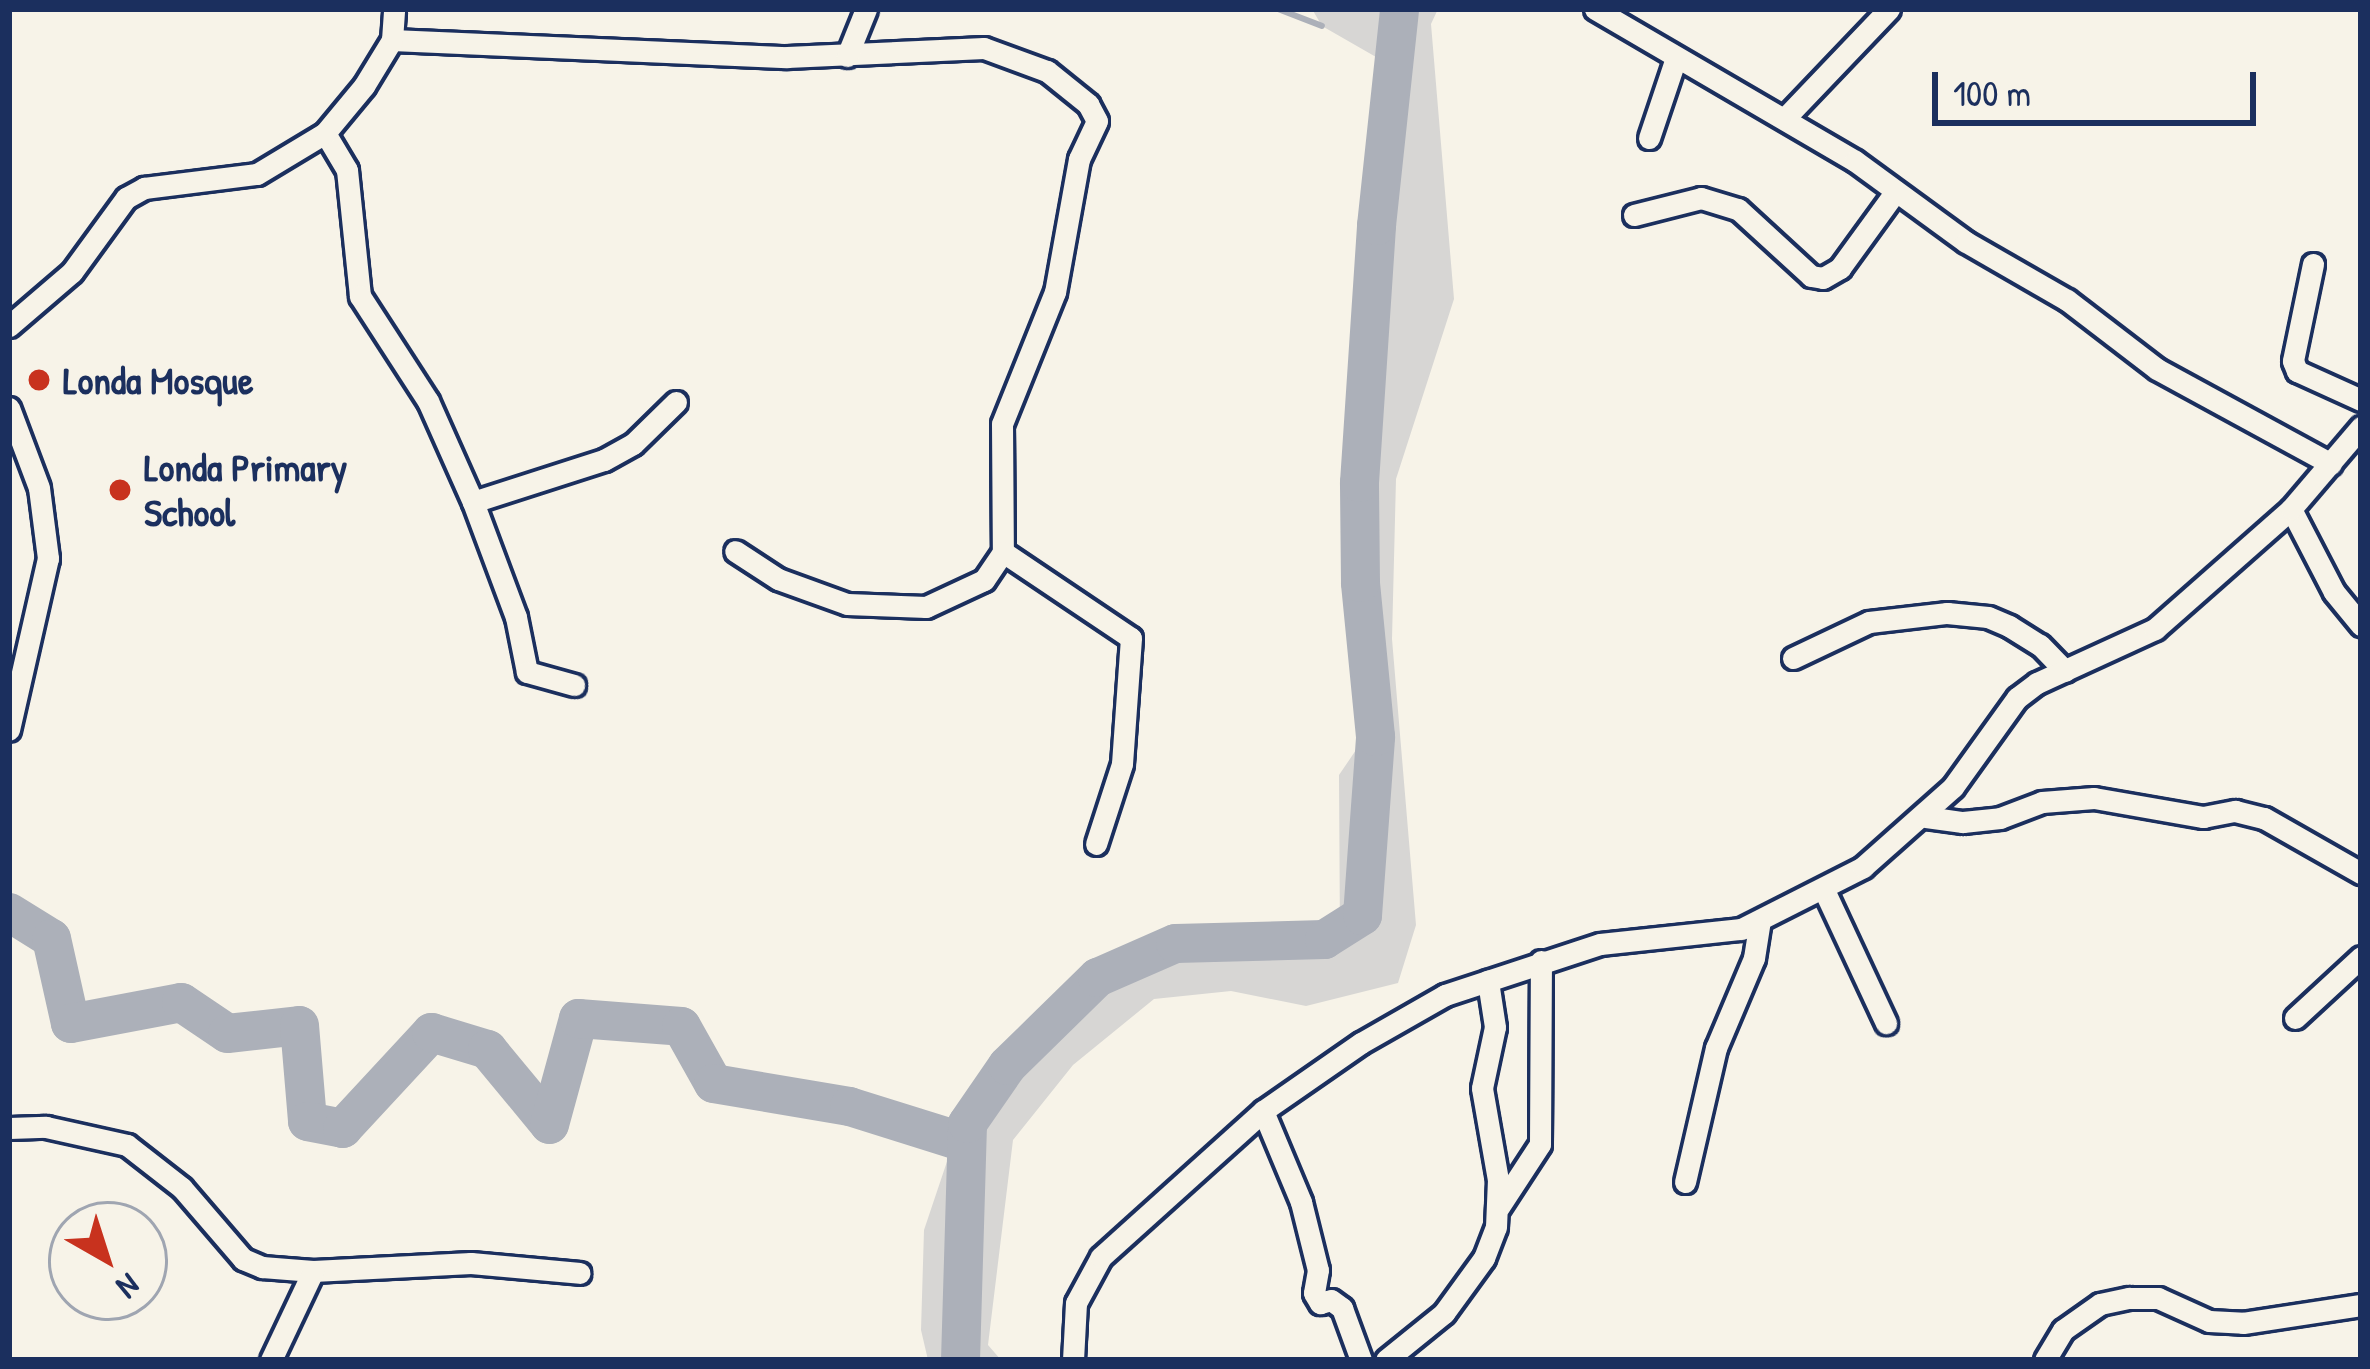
<!DOCTYPE html>
<style>
body{margin:0}
#map{position:relative;width:2370px;height:1369px;overflow:hidden;background:#f7f3e8;font-family:"Patrick Hand",sans-serif}
div>[style]{position:absolute}
.green>*{inset:0;background:#d7d6d4}
.stream>*{height:6px;margin:-3px;padding:0 3px;transform-origin:3px;border-radius:3px;background:#acb0b9}
.river>*{height:39px;margin:-19.5px;padding:0 19.5px;transform-origin:19.5px;border-radius:19.5px;background:#acb0b9}
.roads{filter:drop-shadow(3px 0 #1b2f5e) drop-shadow(-3px 0 #1b2f5e) drop-shadow(0 3px #1b2f5e) drop-shadow(0 -3px #1b2f5e)}
.street>*{height:21px;margin:-10.5px;padding:0 10.5px;transform-origin:10.5px;border-radius:10.5px;background:#f7f3e8}
.dots>*{width:33px;height:33px;translate:-50% -50%;box-sizing:border-box;border:6px solid #f7f3e8;border-radius:50%}
span{translate:-50% -50%;white-space:nowrap;text-align:center;line-height:1.15;-webkit-text-stroke:10px #f7f3e8;paint-order:stroke}
.poi-label{font-size:39px;color:#1b2f5e;font-weight:700}
.left{translate:0 -50%;text-align:left}
.frame{position:absolute;inset:0;border:12px solid #1b2f5e;pointer-events:none}
.north{position:absolute;left:48px;top:1201px;width:120px;height:120px;box-sizing:border-box;background:#f7f3e8;border:3px solid #9fa5b1;border-radius:50%;rotate:141deg;font-size:33px;font-weight:700;line-height:48px;text-align:center;color:#1b2f5e}
.north::after{content:'';display:block;margin:auto;width:42px;height:54px;background:#c8321e;clip-path:polygon(50% 0,100% 100%,50% 72%,0 100%)}
.scale{position:absolute;left:1932px;top:72px;width:324px;height:54px;box-sizing:border-box;border:6px solid #1b2f5e;border-top:0;padding-left:15px;font-size:36px;line-height:42px;white-space:nowrap;color:#1b2f5e;-webkit-text-stroke:9px #f7f3e8;paint-order:stroke}
</style>
<div id="map">
<div class="green">
<i style="clip-path:polygon(1312px 9px,1438px 9px,1431px 24px,1454px 299px,1396px 479px,1392px 639px,1416px 925px,1398px 983px,1306px 1006px,1231px 991px,1154px 999px,1073px 1065px,1013px 1140px,988px 1345px,1001px 1360px,928px 1360px,921px 1330px,924px 1230px,965px 1108px,1030px 1030px,1159px 945px,1340px 941px,1339px 775px,1375px 722px,1356px 491px,1377px 327px,1366px 271px,1384px 207px,1376px 57px,1322px 26px)"></i>
</div>
<div class="stream">
<i style="left:1278px;top:9px;width:47px;rotate:21.1deg"></i>
</div>
<div class="river">
<i style="left:9px;top:912px;width:49px;rotate:31.8deg"></i>
<i style="left:51px;top:938px;width:87px;rotate:77.4deg"></i>
<i style="left:70px;top:1023px;width:113px;rotate:-10.7deg"></i>
<i style="left:181px;top:1002px;width:55px;rotate:34deg"></i>
<i style="left:227px;top:1033px;width:72px;rotate:-6.3deg"></i>
<i style="left:299px;top:1025px;width:96px;rotate:85.2deg"></i>
<i style="left:307px;top:1121px;width:36px;rotate:11deg"></i>
<i style="left:342px;top:1128px;width:131px;rotate:-47.2deg"></i>
<i style="left:431px;top:1032px;width:59px;rotate:16.9deg"></i>
<i style="left:487px;top:1049px;width:97px;rotate:50.4deg"></i>
<i style="left:549px;top:1124px;width:110px;rotate:-74.7deg"></i>
<i style="left:578px;top:1018px;width:103px;rotate:4.4deg"></i>
<i style="left:681px;top:1026px;width:65px;rotate:60.7deg"></i>
<i style="left:713px;top:1083px;width:138px;rotate:9.6deg"></i>
<i style="left:849px;top:1106px;width:110px;rotate:17.4deg"></i>
<i style="left:960px;top:1360px;width:237px;rotate:-88.3deg"></i>
<i style="left:967px;top:1123px;width:70px;rotate:-55.4deg"></i>
<i style="left:1007px;top:1065px;width:126px;rotate:-44.4deg"></i>
<i style="left:1097px;top:977px;width:85px;rotate:-23.6deg"></i>
<i style="left:1175px;top:943px;width:149px;rotate:-1.5deg"></i>
<i style="left:1324px;top:939px;width:45px;rotate:-32.3deg"></i>
<i style="left:1362px;top:915px;width:179px;rotate:-85.8deg"></i>
<i style="left:1375px;top:736px;width:155px;rotate:-95.6deg"></i>
<i style="left:1360px;top:582px;width:100px;rotate:-90.6deg"></i>
<i style="left:1359px;top:482px;width:258px;rotate:-86.2deg"></i>
<i style="left:1376px;top:225px;width:217px;rotate:-83.9deg"></i>
</div>
<div class="roads">
<div class="street">
<i style="left:1595px;top:9px;width:301px;rotate:30.3deg"></i>
<i style="left:1855px;top:161px;width:137px;rotate:36.1deg"></i>
<i style="left:1966px;top:242px;width:116px;rotate:29.9deg"></i>
<i style="left:2067px;top:300px;width:113px;rotate:37.5deg"></i>
<i style="left:2157px;top:369px;width:198px;rotate:28.6deg"></i>
<i style="left:392px;top:40px;width:395px;rotate:2.5deg"></i>
<i style="left:787px;top:57px;width:197px;rotate:-2.6deg"></i>
<i style="left:984px;top:48px;width:67px;rotate:20.1deg"></i>
<i style="left:1047px;top:71px;width:53px;rotate:38.8deg"></i>
<i style="left:1088px;top:104px;width:19px;rotate:62deg"></i>
<i style="left:1097px;top:121px;width:42px;rotate:115.3deg"></i>
<i style="left:1079px;top:159px;width:135px;rotate:100.2deg"></i>
<i style="left:1055px;top:292px;width:142px;rotate:111.9deg"></i>
<i style="left:1002px;top:424px;width:128px;rotate:89.6deg"></i>
<i style="left:1003px;top:552px;width:34px;rotate:124deg"></i>
<i style="left:984px;top:580px;width:64px;rotate:155deg"></i>
<i style="left:926px;top:607px;width:79px;rotate:-177.8deg"></i>
<i style="left:847px;top:604px;width:73px;rotate:-160.1deg"></i>
<i style="left:778px;top:579px;width:51px;rotate:-146.9deg"></i>
<i style="left:847px;top:56px;width:51px;rotate:-68deg"></i>
<i style="left:1784px;top:119px;width:152px;rotate:-46.3deg"></i>
<i style="left:325px;top:133px;width:43px;rotate:59.3deg"></i>
<i style="left:347px;top:170px;width:127px;rotate:84.1deg"></i>
<i style="left:360px;top:296px;width:125px;rotate:57.1deg"></i>
<i style="left:428px;top:401px;width:111px;rotate:66deg"></i>
<i style="left:473px;top:502px;width:123px;rotate:69.5deg"></i>
<i style="left:516px;top:617px;width:56px;rotate:78.7deg"></i>
<i style="left:527px;top:672px;width:49px;rotate:15.5deg"></i>
<i style="left:1649px;top:138px;width:84px;rotate:-71.4deg"></i>
<i style="left:1634px;top:215px;width:69px;rotate:-14.2deg"></i>
<i style="left:1701px;top:198px;width:39px;rotate:17deg"></i>
<i style="left:1738px;top:209px;width:99px;rotate:42.5deg"></i>
<i style="left:1811px;top:276px;width:12px;rotate:9deg"></i>
<i style="left:1823px;top:278px;width:20px;rotate:-30deg"></i>
<i style="left:1840px;top:268px;width:95px;rotate:-54deg"></i>
<i style="left:2313px;top:264px;width:99px;rotate:101.7deg"></i>
<i style="left:2293px;top:361px;width:11px;rotate:68deg"></i>
<i style="left:2297px;top:371px;width:70px;rotate:24.4deg"></i>
<i style="left:9px;top:326px;width:83px;rotate:-40.6deg"></i>
<i style="left:72px;top:272px;width:92px;rotate:-53.9deg"></i>
<i style="left:126px;top:198px;width:21px;rotate:-29deg"></i>
<i style="left:144px;top:188px;width:114px;rotate:-7.1deg"></i>
<i style="left:257px;top:174px;width:79px;rotate:-31.1deg"></i>
<i style="left:325px;top:133px;width:61px;rotate:-50.3deg"></i>
<i style="left:364px;top:86px;width:54px;rotate:-58.7deg"></i>
<i style="left:392px;top:40px;width:31px;rotate:-86deg"></i>
<i style="left:9px;top:408px;width:85px;rotate:69.4deg"></i>
<i style="left:39px;top:488px;width:71px;rotate:82.7deg"></i>
<i style="left:48px;top:558px;width:176px;rotate:102.8deg"></i>
<i style="left:473px;top:502px;width:138px;rotate:-17.8deg"></i>
<i style="left:604px;top:460px;width:33px;rotate:-29deg"></i>
<i style="left:633px;top:444px;width:60px;rotate:-44.3deg"></i>
<i style="left:2291px;top:509px;width:93px;rotate:62.6deg"></i>
<i style="left:2334px;top:592px;width:43px;rotate:50.7deg"></i>
<i style="left:1003px;top:552px;width:154px;rotate:33.9deg"></i>
<i style="left:1131px;top:638px;width:126px;rotate:94.1deg"></i>
<i style="left:1122px;top:764px;width:84px;rotate:108deg"></i>
<i style="left:1793px;top:658px;width:84px;rotate:-25.3deg"></i>
<i style="left:1869px;top:622px;width:79px;rotate:-6.6deg"></i>
<i style="left:1947px;top:613px;width:41px;rotate:5.6deg"></i>
<i style="left:1988px;top:617px;width:23px;rotate:23deg"></i>
<i style="left:2009px;top:626px;width:36px;rotate:32deg"></i>
<i style="left:2040px;top:645px;width:36px;rotate:46deg"></i>
<i style="left:1926px;top:817px;width:37px;rotate:8deg"></i>
<i style="left:1963px;top:822px;width:37px;rotate:-6deg"></i>
<i style="left:2000px;top:818px;width:45px;rotate:-20.9deg"></i>
<i style="left:2042px;top:802px;width:52px;rotate:-4.4deg"></i>
<i style="left:2094px;top:798px;width:111px;rotate:9.9deg"></i>
<i style="left:2203px;top:817px;width:33px;rotate:-11deg"></i>
<i style="left:2235px;top:811px;width:30px;rotate:14deg"></i>
<i style="left:2264px;top:818px;width:112px;rotate:29.6deg"></i>
<i style="left:1824px;top:890px;width:147px;rotate:65deg"></i>
<i style="left:2295px;top:1018px;width:90px;rotate:-42.7deg"></i>
<i style="left:1263px;top:1111px;width:99px;rotate:67.3deg"></i>
<i style="left:1301px;top:1202px;width:70px;rotate:76deg"></i>
<i style="left:1318px;top:1270px;width:23px;rotate:100deg"></i>
<i style="left:1314px;top:1293px;width:12px;rotate:59deg"></i>
<i style="left:1320px;top:1303px;width:11px;rotate:-15deg"></i>
<i style="left:1331px;top:1300px;width:14px;rotate:36deg"></i>
<i style="left:1342px;top:1308px;width:55px;rotate:69.9deg"></i>
<i style="left:9px;top:1128px;width:37px;rotate:-2deg"></i>
<i style="left:46px;top:1127px;width:83px;rotate:12.5deg"></i>
<i style="left:127px;top:1145px;width:70px;rotate:38deg"></i>
<i style="left:182px;top:1188px;width:94px;rotate:49.3deg"></i>
<i style="left:243px;top:1259px;width:21px;rotate:23deg"></i>
<i style="left:262px;top:1267px;width:51px;rotate:4.5deg"></i>
<i style="left:313px;top:1271px;width:158px;rotate:-2.9deg"></i>
<i style="left:471px;top:1263px;width:109px;rotate:5.2deg"></i>
<i style="left:1685px;top:1182px;width:138px;rotate:-77deg"></i>
<i style="left:1716px;top:1048px;width:98px;rotate:-67.1deg"></i>
<i style="left:1754px;top:958px;width:38px;rotate:-81deg"></i>
<i style="left:1499px;top:1207px;width:75px;rotate:-56.9deg"></i>
<i style="left:1540px;top:1144px;width:183px;rotate:-89.7deg"></i>
<i style="left:271px;top:1360px;width:98px;rotate:-64.7deg"></i>
<i style="left:1073px;top:1360px;width:57px;rotate:-87deg"></i>
<i style="left:1076px;top:1303px;width:52px;rotate:-61.5deg"></i>
<i style="left:1101px;top:1257px;width:218px;rotate:-42deg"></i>
<i style="left:1263px;top:1111px;width:119px;rotate:-34.8deg"></i>
<i style="left:1361px;top:1043px;width:97px;rotate:-29.7deg"></i>
<i style="left:1445px;top:995px;width:163px;rotate:-18.2deg"></i>
<i style="left:1600px;top:944px;width:142px;rotate:-6.1deg"></i>
<i style="left:1741px;top:929px;width:137px;rotate:-26.9deg"></i>
<i style="left:1863px;top:867px;width:120px;rotate:-41.6deg"></i>
<i style="left:1953px;top:787px;width:110px;rotate:-54.3deg"></i>
<i style="left:2017px;top:698px;width:25px;rotate:-37deg"></i>
<i style="left:2037px;top:683px;width:130px;rotate:-24.6deg"></i>
<i style="left:2155px;top:629px;width:181px;rotate:-41.4deg"></i>
<i style="left:2291px;top:509px;width:108px;rotate:-49.5deg"></i>
<i style="left:1386px;top:1360px;width:75px;rotate:-39deg"></i>
<i style="left:1444px;top:1313px;width:68px;rotate:-54deg"></i>
<i style="left:1484px;top:1258px;width:33px;rotate:-69deg"></i>
<i style="left:1496px;top:1227px;width:47px;rotate:-87.6deg"></i>
<i style="left:1498px;top:1180px;width:93px;rotate:-99.9deg"></i>
<i style="left:1482px;top:1088px;width:62px;rotate:-78deg"></i>
<i style="left:1495px;top:1027px;width:47px;rotate:-98.7deg"></i>
<i style="left:2045px;top:1360px;width:35px;rotate:-59deg"></i>
<i style="left:2063px;top:1330px;width:45px;rotate:-35.1deg"></i>
<i style="left:2100px;top:1304px;width:30px;rotate:-12deg"></i>
<i style="left:2129px;top:1298px;width:29px"></i>
<i style="left:2158px;top:1298px;width:56px;rotate:24.3deg"></i>
<i style="left:2209px;top:1321px;width:34px;rotate:3deg"></i>
<i style="left:2243px;top:1323px;width:119px;rotate:-8.7deg"></i>
</div>
</div>
<div class="dots">
<i style="left:39px;top:380px;background:#c8321e"></i>
<i style="left:120px;top:490px;background:#c8321e"></i>
</div>
<div class="poi-label">
<span class="left" style="left:63px;top:380px">Londa Mosque</span>
<span class="left" style="left:144px;top:490px">Londa Primary<br>School</span>
</div>
<div class="frame"></div>
<div class="north">N</div>
<div class="scale">100 m</div>
</div>
